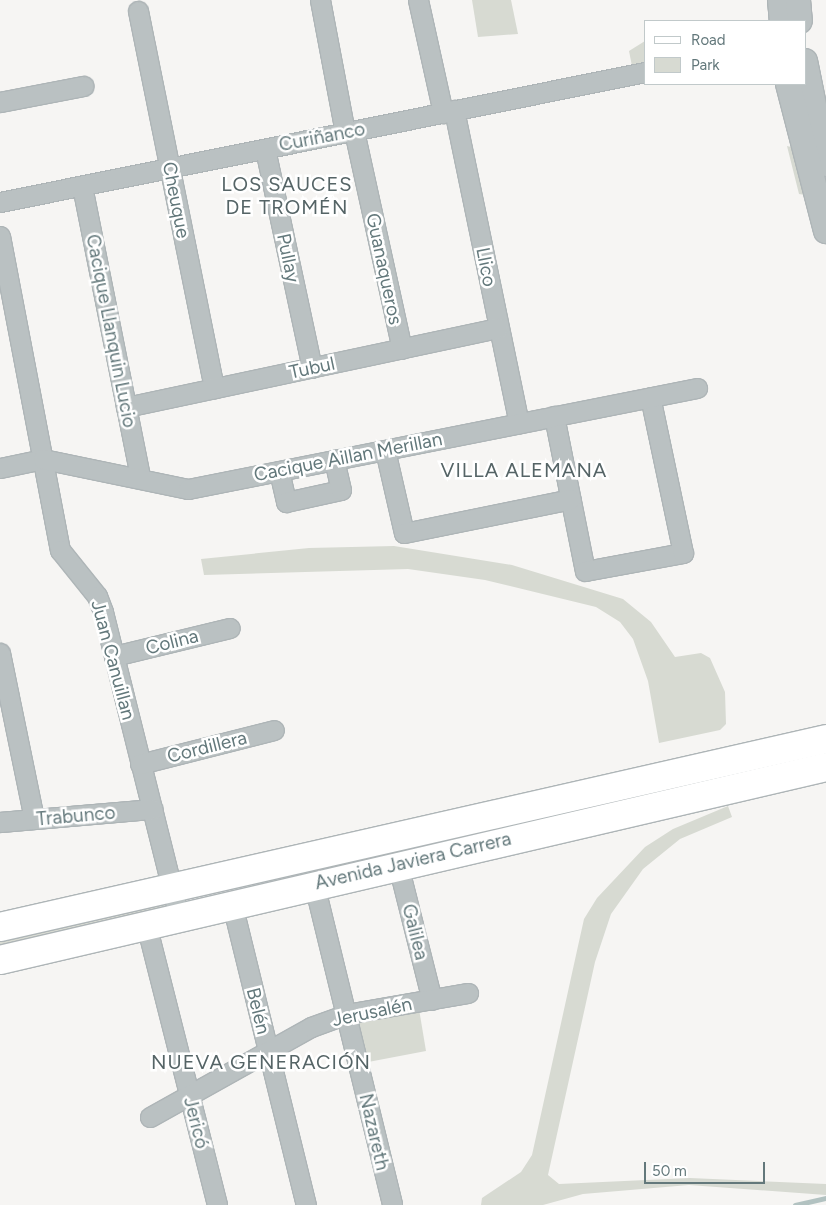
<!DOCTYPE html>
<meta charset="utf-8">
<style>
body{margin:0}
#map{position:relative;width:826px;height:1205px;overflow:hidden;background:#f6f5f3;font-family:Figtree,sans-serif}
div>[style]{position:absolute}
.green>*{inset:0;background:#d7dad2}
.stream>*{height:5px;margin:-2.5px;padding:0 2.5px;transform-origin:2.5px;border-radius:2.5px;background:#b2c2c1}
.roads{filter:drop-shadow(1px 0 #aeb5b7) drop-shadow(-1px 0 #aeb5b7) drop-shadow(0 1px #aeb5b7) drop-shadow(0 -1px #aeb5b7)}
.minor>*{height:19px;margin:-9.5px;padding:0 9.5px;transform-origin:9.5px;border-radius:9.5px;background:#bac1c2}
.tertiary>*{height:24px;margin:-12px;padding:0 12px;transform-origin:12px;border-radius:12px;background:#bac1c2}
.primary>*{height:28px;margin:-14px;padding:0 14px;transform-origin:14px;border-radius:14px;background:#fff}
span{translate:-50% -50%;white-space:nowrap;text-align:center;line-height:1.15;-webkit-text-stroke:5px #fff;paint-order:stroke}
.street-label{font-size:19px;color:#63787b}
.neighbourhood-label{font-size:20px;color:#556466;letter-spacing:1px}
.legend{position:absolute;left:644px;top:20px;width:162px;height:65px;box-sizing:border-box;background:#fff;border:1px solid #c1c9ca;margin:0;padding:6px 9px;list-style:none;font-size:15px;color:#63787b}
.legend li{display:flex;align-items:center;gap:10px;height:25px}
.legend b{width:25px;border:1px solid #c1c9ca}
.scale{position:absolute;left:644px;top:1162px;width:121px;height:22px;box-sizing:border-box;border:2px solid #63787b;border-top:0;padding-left:6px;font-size:15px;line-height:18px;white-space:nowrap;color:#63787b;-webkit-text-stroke:4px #fff;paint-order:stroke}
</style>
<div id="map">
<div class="green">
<i style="clip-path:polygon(472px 0,511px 0,518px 34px,478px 37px)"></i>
<i style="clip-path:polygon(645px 41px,645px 64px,632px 66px,629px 51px)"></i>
<i style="clip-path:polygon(787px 146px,791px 147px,805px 195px,799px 194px)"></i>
<i style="clip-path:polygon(394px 546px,512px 565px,623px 599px,651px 622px,675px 657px,701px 653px,710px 658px,725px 692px,726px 724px,720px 730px,659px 743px,648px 681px,633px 639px,620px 622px,596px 607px,485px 580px,408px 569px,204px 575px,201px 559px,309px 548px)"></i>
<i style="clip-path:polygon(728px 806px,732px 817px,680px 839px,643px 869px,611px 914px,595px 962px,548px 1175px,559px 1184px,690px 1178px,826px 1184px,826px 1195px,689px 1185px,583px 1194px,543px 1205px,481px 1205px,482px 1198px,521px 1172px,532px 1155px,578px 946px,584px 919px,597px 898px,645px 847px,673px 829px)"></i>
<i style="clip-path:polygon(164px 895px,167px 910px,0 951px,0 936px)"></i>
<i style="clip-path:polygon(419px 1009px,426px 1051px,363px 1063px,354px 1022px)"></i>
</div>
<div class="stream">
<i style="left:795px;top:1205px;width:32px;rotate:-13deg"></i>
</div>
<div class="roads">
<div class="minor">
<i style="left:320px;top:0;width:134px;rotate:79.3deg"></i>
<i style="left:418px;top:0;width:116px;rotate:77.5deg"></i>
<i style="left:138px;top:11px;width:385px;rotate:78.6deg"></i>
<i style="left:0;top:102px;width:85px;rotate:-10.9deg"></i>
<i style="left:454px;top:110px;width:320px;rotate:78.3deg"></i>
<i style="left:354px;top:131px;width:223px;rotate:77.6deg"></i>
<i style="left:265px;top:149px;width:224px;rotate:77.9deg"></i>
<i style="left:82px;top:186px;width:297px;rotate:78.7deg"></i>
<i style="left:0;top:202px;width:658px;rotate:-11.4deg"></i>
<i style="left:0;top:236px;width:320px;rotate:79.2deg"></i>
<i style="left:60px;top:550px;width:59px;rotate:51.2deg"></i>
<i style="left:97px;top:596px;width:17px;rotate:69deg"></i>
<i style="left:103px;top:612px;width:313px;rotate:76deg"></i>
<i style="left:126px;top:407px;width:380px;rotate:-12deg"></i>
<i style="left:554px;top:416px;width:158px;rotate:78.7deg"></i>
<i style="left:585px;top:571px;width:100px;rotate:-10.4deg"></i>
<i style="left:683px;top:553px;width:159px;rotate:-101.9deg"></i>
<i style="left:385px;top:450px;width:85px;rotate:77.1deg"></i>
<i style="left:404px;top:533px;width:170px;rotate:-11.5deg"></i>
<i style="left:0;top:468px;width:44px;rotate:-11.8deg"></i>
<i style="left:43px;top:459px;width:148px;rotate:11.7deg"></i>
<i style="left:188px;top:489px;width:519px;rotate:-11.22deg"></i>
<i style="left:279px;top:471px;width:32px;rotate:77deg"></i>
<i style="left:286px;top:502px;width:56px;rotate:-12.3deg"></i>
<i style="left:341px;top:490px;width:31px;rotate:-103deg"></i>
<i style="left:0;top:653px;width:169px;rotate:78.4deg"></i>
<i style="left:114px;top:656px;width:119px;rotate:-13.6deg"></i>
<i style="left:140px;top:764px;width:138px;rotate:-14.2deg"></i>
<i style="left:0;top:822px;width:153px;rotate:-4.9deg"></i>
<i style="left:398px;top:865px;width:139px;rotate:75.9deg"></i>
<i style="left:314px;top:884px;width:330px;rotate:76.3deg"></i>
<i style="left:232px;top:904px;width:310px;rotate:76.2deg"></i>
<i style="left:146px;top:924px;width:290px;rotate:75.8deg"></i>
<i style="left:150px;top:1117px;width:184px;rotate:-29.2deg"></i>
<i style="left:311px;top:1027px;width:37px;rotate:-20deg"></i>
<i style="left:346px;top:1014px;width:124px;rotate:-9.8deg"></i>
</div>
<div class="tertiary">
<i style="left:780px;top:0;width:21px;rotate:85deg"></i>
<i style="left:798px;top:0;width:21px;rotate:85deg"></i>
<i style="left:805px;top:61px;width:105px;rotate:78.5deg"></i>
<i style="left:788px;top:84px;width:152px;rotate:75.5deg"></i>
</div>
<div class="primary">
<i style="left:0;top:927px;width:847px;rotate:-12.82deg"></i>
<i style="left:0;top:960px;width:848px;rotate:-13.15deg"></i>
</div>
</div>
<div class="street-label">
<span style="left:322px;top:137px;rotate:-11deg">Curiñanco</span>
<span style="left:176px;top:200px;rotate:79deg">Cheuque</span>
<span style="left:288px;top:258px;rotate:78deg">Pullay</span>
<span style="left:486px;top:267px;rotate:79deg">Llico</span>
<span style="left:384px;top:269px;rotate:78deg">Guanaqueros</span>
<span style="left:111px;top:331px;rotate:79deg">Cacique Llanquin Lucio</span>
<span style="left:312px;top:368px;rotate:-12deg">Tubul</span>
<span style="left:348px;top:457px;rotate:-11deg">Cacique Aillan Merillan</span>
<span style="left:172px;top:642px;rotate:-14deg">Colina</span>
<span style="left:113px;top:660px;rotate:75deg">Juan Canuillan</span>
<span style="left:207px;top:747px;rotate:-14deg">Cordillera</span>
<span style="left:76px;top:816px;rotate:-5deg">Trabunco</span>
<span style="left:413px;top:861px;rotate:-13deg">Avenida Javiera Carrera</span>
<span style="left:415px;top:932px;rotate:76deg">Galilea</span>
<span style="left:258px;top:1011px;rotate:76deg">Belén</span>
<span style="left:372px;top:1012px;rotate:-12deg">Jerusalén</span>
<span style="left:196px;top:1123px;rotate:76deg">Jericó</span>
<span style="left:374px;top:1132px;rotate:77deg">Nazareth</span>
</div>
<div class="neighbourhood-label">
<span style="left:287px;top:196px">LOS SAUCES<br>DE TROMÉN</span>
<span style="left:524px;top:470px">VILLA ALEMANA</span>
<span style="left:261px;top:1062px">NUEVA GENERACIÓN</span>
</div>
<ul class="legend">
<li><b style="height:6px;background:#fff"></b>Road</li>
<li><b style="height:14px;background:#d7dad2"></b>Park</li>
</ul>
<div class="scale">50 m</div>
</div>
